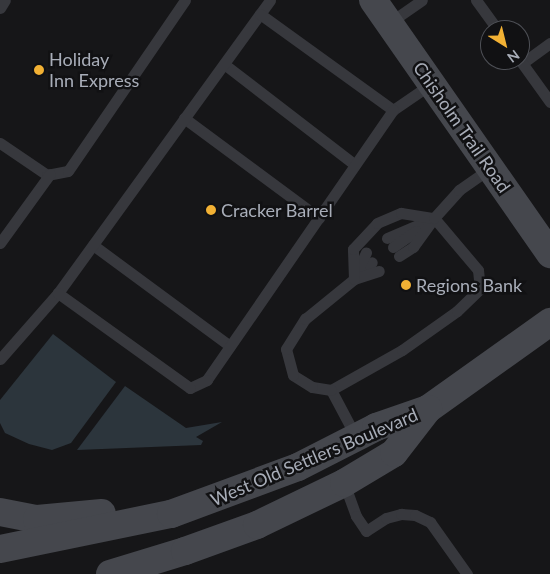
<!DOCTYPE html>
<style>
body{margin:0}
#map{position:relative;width:550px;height:574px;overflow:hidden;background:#161618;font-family:Lato,sans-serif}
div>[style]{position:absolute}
.water>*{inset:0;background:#2c353c}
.lane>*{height:11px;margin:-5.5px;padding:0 5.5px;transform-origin:5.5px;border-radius:5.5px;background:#37383d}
.secondary>*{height:28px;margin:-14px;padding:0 14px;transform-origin:14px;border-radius:14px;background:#45474d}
.dots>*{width:14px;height:14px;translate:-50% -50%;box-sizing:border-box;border:2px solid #111113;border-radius:50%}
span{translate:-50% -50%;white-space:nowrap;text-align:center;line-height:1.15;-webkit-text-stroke:5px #111113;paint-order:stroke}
.poi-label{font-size:18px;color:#a8adb8}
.left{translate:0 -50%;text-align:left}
.street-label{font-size:18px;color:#a8adb8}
.north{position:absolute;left:480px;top:20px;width:50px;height:50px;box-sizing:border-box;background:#111113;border:1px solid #4d4f55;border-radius:50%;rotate:144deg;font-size:14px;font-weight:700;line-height:20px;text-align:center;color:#a8adb8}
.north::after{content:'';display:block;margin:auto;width:18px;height:22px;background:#f2b134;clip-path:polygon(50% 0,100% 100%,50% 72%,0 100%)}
</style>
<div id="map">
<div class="water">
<i style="clip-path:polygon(53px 334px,116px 382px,71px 443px,52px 450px,29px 444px,5px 433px,0 423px,0 400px)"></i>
<i style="clip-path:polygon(125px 386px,186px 428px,222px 422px,196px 437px,203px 441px,201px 445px,77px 450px)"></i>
</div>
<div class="lane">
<i style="left:476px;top:0;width:37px;rotate:54deg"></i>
<i style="left:0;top:8px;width:9px;rotate:-58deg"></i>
<i style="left:260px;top:14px;width:17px;rotate:-54deg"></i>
<i style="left:389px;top:23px;width:40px;rotate:-34.9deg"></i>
<i style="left:550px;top:43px;width:34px;rotate:144deg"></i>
<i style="left:522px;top:63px;width:48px;rotate:54.3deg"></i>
<i style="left:224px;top:64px;width:165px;rotate:37.6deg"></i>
<i style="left:393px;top:110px;width:46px;rotate:-34.4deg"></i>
<i style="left:184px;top:118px;width:168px;rotate:36.5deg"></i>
<i style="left:0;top:143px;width:57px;rotate:34.2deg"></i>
<i style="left:47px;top:175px;width:21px;rotate:-11deg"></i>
<i style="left:68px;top:171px;width:207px;rotate:-55.6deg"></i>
<i style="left:387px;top:238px;width:49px;rotate:-22.9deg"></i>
<i style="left:0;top:243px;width:85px;rotate:-54.1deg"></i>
<i style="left:93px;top:245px;width:170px;rotate:36.4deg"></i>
<i style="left:393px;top:247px;width:28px;rotate:-35deg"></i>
<i style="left:399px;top:256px;width:17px;rotate:-33deg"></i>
<i style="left:413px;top:247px;width:36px;rotate:-54deg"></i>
<i style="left:359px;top:275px;width:18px;rotate:-45deg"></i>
<i style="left:355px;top:276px;width:26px;rotate:-65deg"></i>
<i style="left:354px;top:279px;width:26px;rotate:-18deg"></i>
<i style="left:0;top:359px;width:88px;rotate:-48.7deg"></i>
<i style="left:58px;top:293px;width:344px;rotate:-54.1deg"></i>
<i style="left:260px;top:14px;width:164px;rotate:35.8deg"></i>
<i style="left:393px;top:110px;width:328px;rotate:124.6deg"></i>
<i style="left:207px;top:380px;width:19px;rotate:155deg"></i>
<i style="left:190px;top:388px;width:163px;rotate:-144.3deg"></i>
<i style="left:331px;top:390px;width:81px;rotate:-29.4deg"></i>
<i style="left:402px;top:350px;width:67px;rotate:-35.3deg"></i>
<i style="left:457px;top:311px;width:32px;rotate:-44deg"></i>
<i style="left:480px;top:289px;width:19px;rotate:-96deg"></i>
<i style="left:478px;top:270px;width:68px;rotate:-130.2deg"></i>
<i style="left:356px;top:437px;width:53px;rotate:-118deg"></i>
<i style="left:331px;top:390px;width:19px;rotate:-171deg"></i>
<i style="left:312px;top:387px;width:22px;rotate:-148deg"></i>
<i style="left:293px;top:375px;width:27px;rotate:-105deg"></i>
<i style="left:286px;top:349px;width:36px;rotate:-58deg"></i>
<i style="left:305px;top:319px;width:63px;rotate:-39.2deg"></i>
<i style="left:354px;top:279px;width:30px;rotate:-92deg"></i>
<i style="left:353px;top:249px;width:35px;rotate:-47deg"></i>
<i style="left:377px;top:223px;width:26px;rotate:-23deg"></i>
<i style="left:401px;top:213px;width:33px;rotate:9deg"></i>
<i style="left:434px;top:218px;width:38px;rotate:-48deg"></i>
<i style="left:459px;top:190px;width:38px;rotate:-35deg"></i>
<i style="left:344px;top:483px;width:35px;rotate:70deg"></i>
<i style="left:356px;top:516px;width:18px;rotate:56deg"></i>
<i style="left:366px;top:531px;width:24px;rotate:-33deg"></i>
<i style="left:386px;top:518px;width:16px;rotate:-15deg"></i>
<i style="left:401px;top:514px;width:14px;rotate:4deg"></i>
<i style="left:415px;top:515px;width:17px;rotate:25deg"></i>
<i style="left:430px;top:522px;width:64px;rotate:54.6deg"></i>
</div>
<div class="secondary">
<i style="left:373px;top:0;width:310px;rotate:55.1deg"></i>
<i style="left:0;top:512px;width:38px;rotate:11deg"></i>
<i style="left:37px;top:519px;width:65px;rotate:-5.3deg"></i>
<i style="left:0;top:549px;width:175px;rotate:-11.6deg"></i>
<i style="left:171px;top:514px;width:135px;rotate:-20.3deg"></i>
<i style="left:298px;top:467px;width:88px;rotate:-27.1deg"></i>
<i style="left:376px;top:427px;width:55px;rotate:-19.1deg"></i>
<i style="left:428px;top:409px;width:150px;rotate:-35.5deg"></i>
<i style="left:110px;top:574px;width:78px;rotate:-17deg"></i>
<i style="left:185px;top:551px;width:77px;rotate:-19.9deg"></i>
<i style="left:257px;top:525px;width:97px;rotate:-25.8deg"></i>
<i style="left:344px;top:483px;width:58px;rotate:-31deg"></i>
<i style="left:394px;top:453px;width:56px;rotate:-52.3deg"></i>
</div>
<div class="dots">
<i style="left:39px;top:70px;background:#f2b134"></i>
<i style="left:211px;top:210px;background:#f2b134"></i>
<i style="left:406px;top:285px;background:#f2b134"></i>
</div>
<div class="poi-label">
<span class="left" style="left:49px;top:70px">Holiday<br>Inn Express</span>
<span class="left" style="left:221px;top:210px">Cracker Barrel</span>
<span class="left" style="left:416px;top:285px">Regions Bank</span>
</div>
<div class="street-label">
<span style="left:462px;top:127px;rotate:55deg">Chisholm Trail Road</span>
<span style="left:314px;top:457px;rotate:-23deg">West Old Settlers Boulevard</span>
</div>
<div class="north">N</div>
</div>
